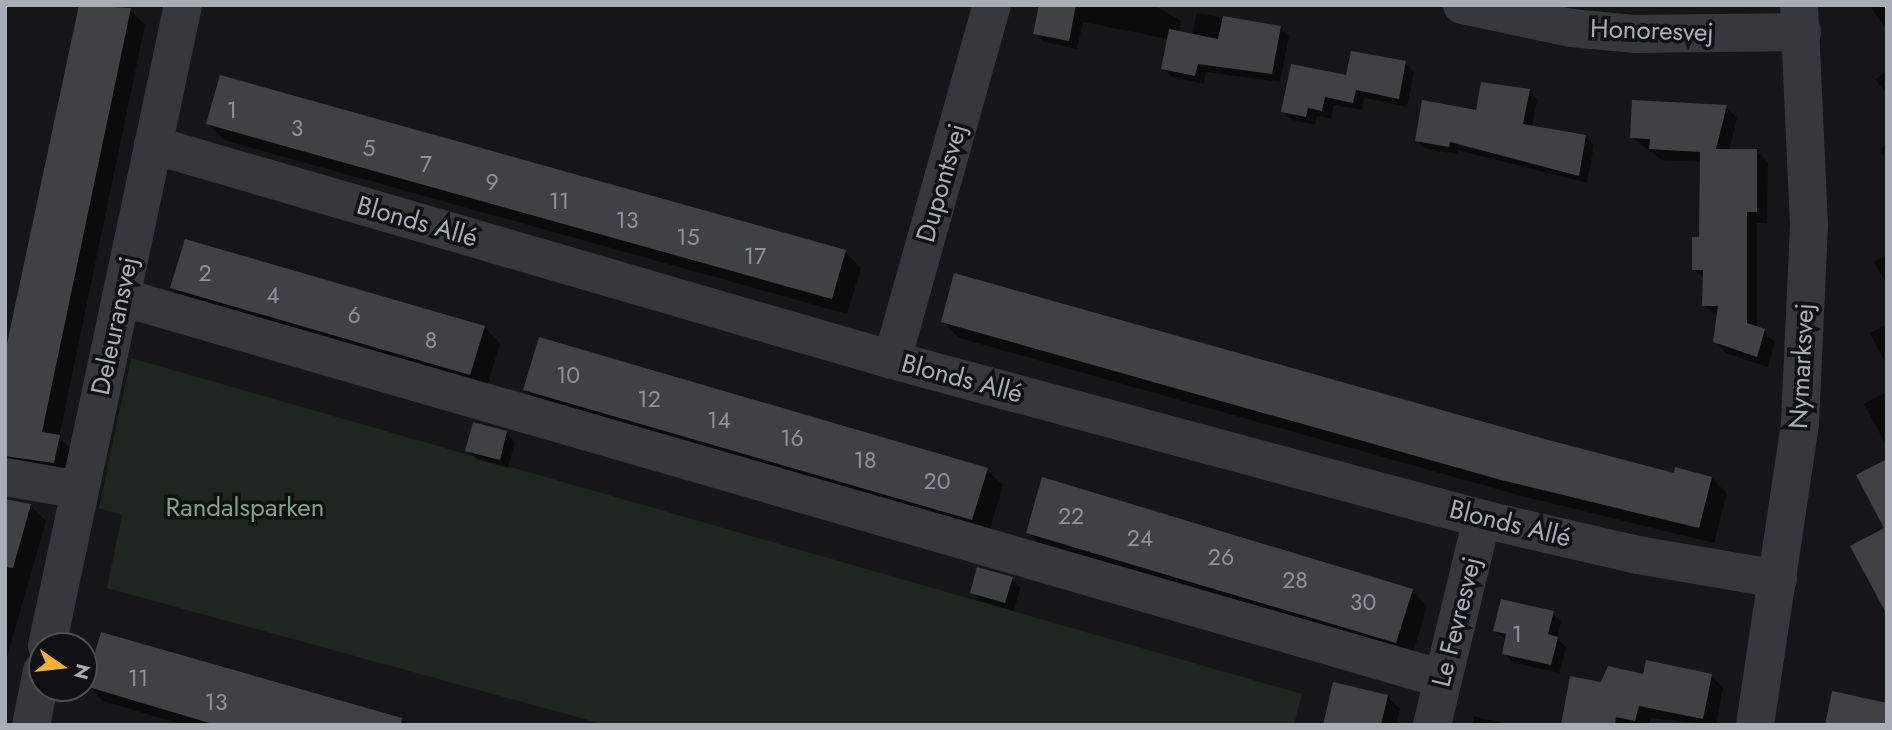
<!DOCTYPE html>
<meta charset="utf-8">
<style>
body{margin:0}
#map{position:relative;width:1892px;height:730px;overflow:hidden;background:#161618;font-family:Jost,sans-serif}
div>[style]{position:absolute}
.green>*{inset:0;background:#1e261f}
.shadow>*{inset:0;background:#0007}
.building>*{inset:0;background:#404145}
.minor>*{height:38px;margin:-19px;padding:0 19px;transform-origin:19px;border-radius:19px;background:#37383d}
span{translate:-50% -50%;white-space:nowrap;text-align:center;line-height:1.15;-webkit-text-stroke:7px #111113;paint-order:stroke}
.number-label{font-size:23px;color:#8e929b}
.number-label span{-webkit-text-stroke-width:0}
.street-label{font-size:26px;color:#a8adb8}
.park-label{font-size:26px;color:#7fa381}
.frame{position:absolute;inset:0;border:7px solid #a8adb8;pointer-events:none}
.north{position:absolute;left:28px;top:632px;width:70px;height:70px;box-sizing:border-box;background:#111113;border:2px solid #4d4f55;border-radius:50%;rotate:104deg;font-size:19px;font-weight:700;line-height:28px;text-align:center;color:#a8adb8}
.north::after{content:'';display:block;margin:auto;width:24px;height:32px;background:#f2b134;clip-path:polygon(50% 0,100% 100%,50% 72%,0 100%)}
</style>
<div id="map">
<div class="green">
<i style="clip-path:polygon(131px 358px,1302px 694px,1294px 725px,606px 725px,107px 588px,122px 515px,99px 508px)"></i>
</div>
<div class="shadow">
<i style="clip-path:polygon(80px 5px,130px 10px,145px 25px,59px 437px,74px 452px,69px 478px,5px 480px,5px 359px)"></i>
<i style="clip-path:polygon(1043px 5px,1154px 5px,1181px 21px,1179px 33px,1192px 35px,1197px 13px,1280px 28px,1289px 36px,1280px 82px,1206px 72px,1204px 84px,1172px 77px,1163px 68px,1168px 39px,1083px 22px,1077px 49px,1044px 42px,1035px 33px)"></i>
<i style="clip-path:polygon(1875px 5px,1887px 5px,1887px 30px,1871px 8px)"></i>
<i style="clip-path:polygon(1405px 63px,1414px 72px,1407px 107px,1364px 98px,1362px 110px,1334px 105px,1331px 119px,1317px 116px,1315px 125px,1292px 120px,1283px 112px,1347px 77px)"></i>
<i style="clip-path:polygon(1887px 71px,1887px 95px,1875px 79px)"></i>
<i style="clip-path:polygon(1529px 91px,1537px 100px,1532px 127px,1585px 137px,1594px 145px,1587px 183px,1458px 150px,1457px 154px,1425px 149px,1417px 140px)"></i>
<i style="clip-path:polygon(1726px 107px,1737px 118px,1729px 151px,1757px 151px,1768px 162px,1767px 223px,1757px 223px,1757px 328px,1775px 342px,1768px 367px,1726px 353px,1715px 341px,1718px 317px,1704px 305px,1704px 279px,1694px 269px,1701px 239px,1701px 162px,1662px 160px,1631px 137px)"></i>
<i style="clip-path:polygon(208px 124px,845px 252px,861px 268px,847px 314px,224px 140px)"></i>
<i style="clip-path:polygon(1887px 144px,1887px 159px,1879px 150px)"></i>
<i style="clip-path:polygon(1887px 255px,1887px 285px,1874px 262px)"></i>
<i style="clip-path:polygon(172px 288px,484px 327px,500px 343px,486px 390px,188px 304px)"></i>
<i style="clip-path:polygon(943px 322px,1541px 440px,1675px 475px,1712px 478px,1727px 494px,1714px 543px,1518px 495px,959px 338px)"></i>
<i style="clip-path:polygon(1887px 324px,1887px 366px,1870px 333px)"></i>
<i style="clip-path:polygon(525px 390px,987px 470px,1003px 485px,988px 535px,541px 406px)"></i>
<i style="clip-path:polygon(1887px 392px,1887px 447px,1864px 404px)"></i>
<i style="clip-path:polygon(506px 433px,515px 442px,508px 468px,476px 459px,467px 450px)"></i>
<i style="clip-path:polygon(5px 499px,30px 505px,46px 521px,5px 664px)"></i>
<i style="clip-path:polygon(1028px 532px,1412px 590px,1427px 606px,1412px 657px,1043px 548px)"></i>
<i style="clip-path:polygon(1012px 579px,1020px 588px,1014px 611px,980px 601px,972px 592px)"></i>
<i style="clip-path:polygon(1553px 613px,1561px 622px,1557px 638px,1566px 647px,1559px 673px,1512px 662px,1504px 653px,1507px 640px,1495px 631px)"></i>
<i style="clip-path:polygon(1711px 675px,1723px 688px,1716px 725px,1651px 718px,1649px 725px,1608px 725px,1602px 684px,1645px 676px)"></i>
<i style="clip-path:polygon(87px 685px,400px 719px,406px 725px,184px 725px,103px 701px)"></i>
<i style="clip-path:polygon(1387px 697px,1400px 709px,1396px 725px,1325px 725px)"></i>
<i style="clip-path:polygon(1474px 716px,1509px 725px,1472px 725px)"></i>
</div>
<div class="building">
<i style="clip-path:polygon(79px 5px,131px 8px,42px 432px,60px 435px,54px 463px,5px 456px,5px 353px)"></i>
<i style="clip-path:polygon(1039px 5px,1076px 5px,1069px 41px,1033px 34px)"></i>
<i style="clip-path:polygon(1223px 16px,1281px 26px,1272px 74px,1198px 64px,1195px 76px,1161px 69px,1169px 29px,1218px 39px)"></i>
<i style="clip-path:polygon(1351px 51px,1406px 61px,1399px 99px,1356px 90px,1353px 103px,1325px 97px,1322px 111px,1308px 108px,1306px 117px,1281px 112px,1291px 64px,1346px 75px)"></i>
<i style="clip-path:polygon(220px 75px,846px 250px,832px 299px,206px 124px)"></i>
<i style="clip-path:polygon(1481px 82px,1530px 89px,1523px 124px,1586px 135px,1579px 176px,1450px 142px,1449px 147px,1415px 141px,1422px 100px,1476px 110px)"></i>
<i style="clip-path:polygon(1632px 100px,1727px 105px,1716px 149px,1757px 149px,1757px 212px,1747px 212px,1747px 323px,1765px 329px,1757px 357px,1713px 342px,1718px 306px,1702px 306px,1703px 270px,1692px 270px,1692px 237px,1699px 237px,1700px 152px,1649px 149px,1650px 139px,1630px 138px)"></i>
<i style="clip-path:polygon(185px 239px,485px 326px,470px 375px,170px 288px)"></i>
<i style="clip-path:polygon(954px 273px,1541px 438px,1674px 473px,1675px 467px,1712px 477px,1699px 528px,1501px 480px,941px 322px)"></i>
<i style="clip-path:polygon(539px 337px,988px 468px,972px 520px,523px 390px)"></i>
<i style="clip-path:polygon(473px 422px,507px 431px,500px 460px,465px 451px)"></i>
<i style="clip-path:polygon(1887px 459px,1887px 615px,1850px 546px,1884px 528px,1856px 475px)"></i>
<i style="clip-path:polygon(1042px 477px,1413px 589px,1396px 643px,1026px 533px)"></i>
<i style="clip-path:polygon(5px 499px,31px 504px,13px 568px,5px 567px)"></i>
<i style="clip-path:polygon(977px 567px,1013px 577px,1005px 603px,970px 593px)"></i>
<i style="clip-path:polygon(1501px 599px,1554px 611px,1548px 634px,1558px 637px,1551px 665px,1502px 654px,1506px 634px,1493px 631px)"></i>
<i style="clip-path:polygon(101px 632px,402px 718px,401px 725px,216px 725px,85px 686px)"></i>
<i style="clip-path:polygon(1646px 660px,1712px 674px,1703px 719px,1639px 706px,1635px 721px,1616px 717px,1615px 725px,1561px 725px,1570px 676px,1601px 682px,1608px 666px,1643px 674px)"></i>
<i style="clip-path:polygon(1333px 682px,1388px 695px,1381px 725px,1323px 725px)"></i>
<i style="clip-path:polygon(1832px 691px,1887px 703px,1887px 725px,1825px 725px)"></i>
</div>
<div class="minor">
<i style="left:1462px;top:5px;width:111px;rotate:11.9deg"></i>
<i style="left:1571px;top:28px;width:63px;rotate:5.4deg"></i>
<i style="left:1634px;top:34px;width:168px;rotate:-0.7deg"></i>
<i style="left:153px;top:145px;width:770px;rotate:16.22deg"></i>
<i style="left:892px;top:360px;width:611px;rotate:15.08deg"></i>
<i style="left:1482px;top:519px;width:160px;rotate:13deg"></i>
<i style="left:1638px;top:555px;width:142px;rotate:9.7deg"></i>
<i style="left:121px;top:297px;width:1376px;rotate:16.12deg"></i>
<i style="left:892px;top:360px;width:369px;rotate:-74.3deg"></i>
<i style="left:5px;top:477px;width:76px;rotate:9.8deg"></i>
<i style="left:47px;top:646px;width:655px;rotate:-78.02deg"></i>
<i style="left:31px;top:725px;width:55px;rotate:-78.5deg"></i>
<i style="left:1432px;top:725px;width:212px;rotate:-76.4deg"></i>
<i style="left:1755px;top:725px;width:305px;rotate:-81.5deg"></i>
<i style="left:1800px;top:423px;width:198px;rotate:-87.4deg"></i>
<i style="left:1809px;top:225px;width:220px;rotate:-92.6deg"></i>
</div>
<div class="number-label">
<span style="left:232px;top:110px">1</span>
<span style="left:297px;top:128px">3</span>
<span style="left:369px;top:148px">5</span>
<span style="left:426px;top:164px">7</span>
<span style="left:492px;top:182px">9</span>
<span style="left:559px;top:201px">11</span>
<span style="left:627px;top:220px">13</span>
<span style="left:688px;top:237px">15</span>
<span style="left:755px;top:256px">17</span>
<span style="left:205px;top:273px">2</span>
<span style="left:273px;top:295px">4</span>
<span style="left:354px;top:315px">6</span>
<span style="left:431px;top:340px">8</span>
<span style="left:568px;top:375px">10</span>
<span style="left:649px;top:399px">12</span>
<span style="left:719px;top:420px">14</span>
<span style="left:792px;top:438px">16</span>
<span style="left:865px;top:460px">18</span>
<span style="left:937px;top:481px">20</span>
<span style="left:1071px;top:516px">22</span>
<span style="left:1140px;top:538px">24</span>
<span style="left:1221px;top:557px">26</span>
<span style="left:1295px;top:580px">28</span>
<span style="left:1363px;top:602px">30</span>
<span style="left:1517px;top:634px">1</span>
<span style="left:138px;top:678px">11</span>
<span style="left:216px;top:702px">13</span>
</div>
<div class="street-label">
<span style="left:1652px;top:31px;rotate:2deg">Honoresvej</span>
<span style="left:942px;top:183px;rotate:-74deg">Dupontsvej</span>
<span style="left:417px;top:222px;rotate:16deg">Blonds Allé</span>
<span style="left:115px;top:326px;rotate:-78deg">Deleuransvej</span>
<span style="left:1802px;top:366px;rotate:-87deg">Nymarksvej</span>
<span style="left:962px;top:379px;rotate:15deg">Blonds Allé</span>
<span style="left:1510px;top:524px;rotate:14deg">Blonds Allé</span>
<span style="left:1457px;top:622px;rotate:-76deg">Le Fevresvej</span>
</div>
<div class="park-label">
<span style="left:245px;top:508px">Randalsparken</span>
</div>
<div class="frame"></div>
<div class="north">N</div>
</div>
